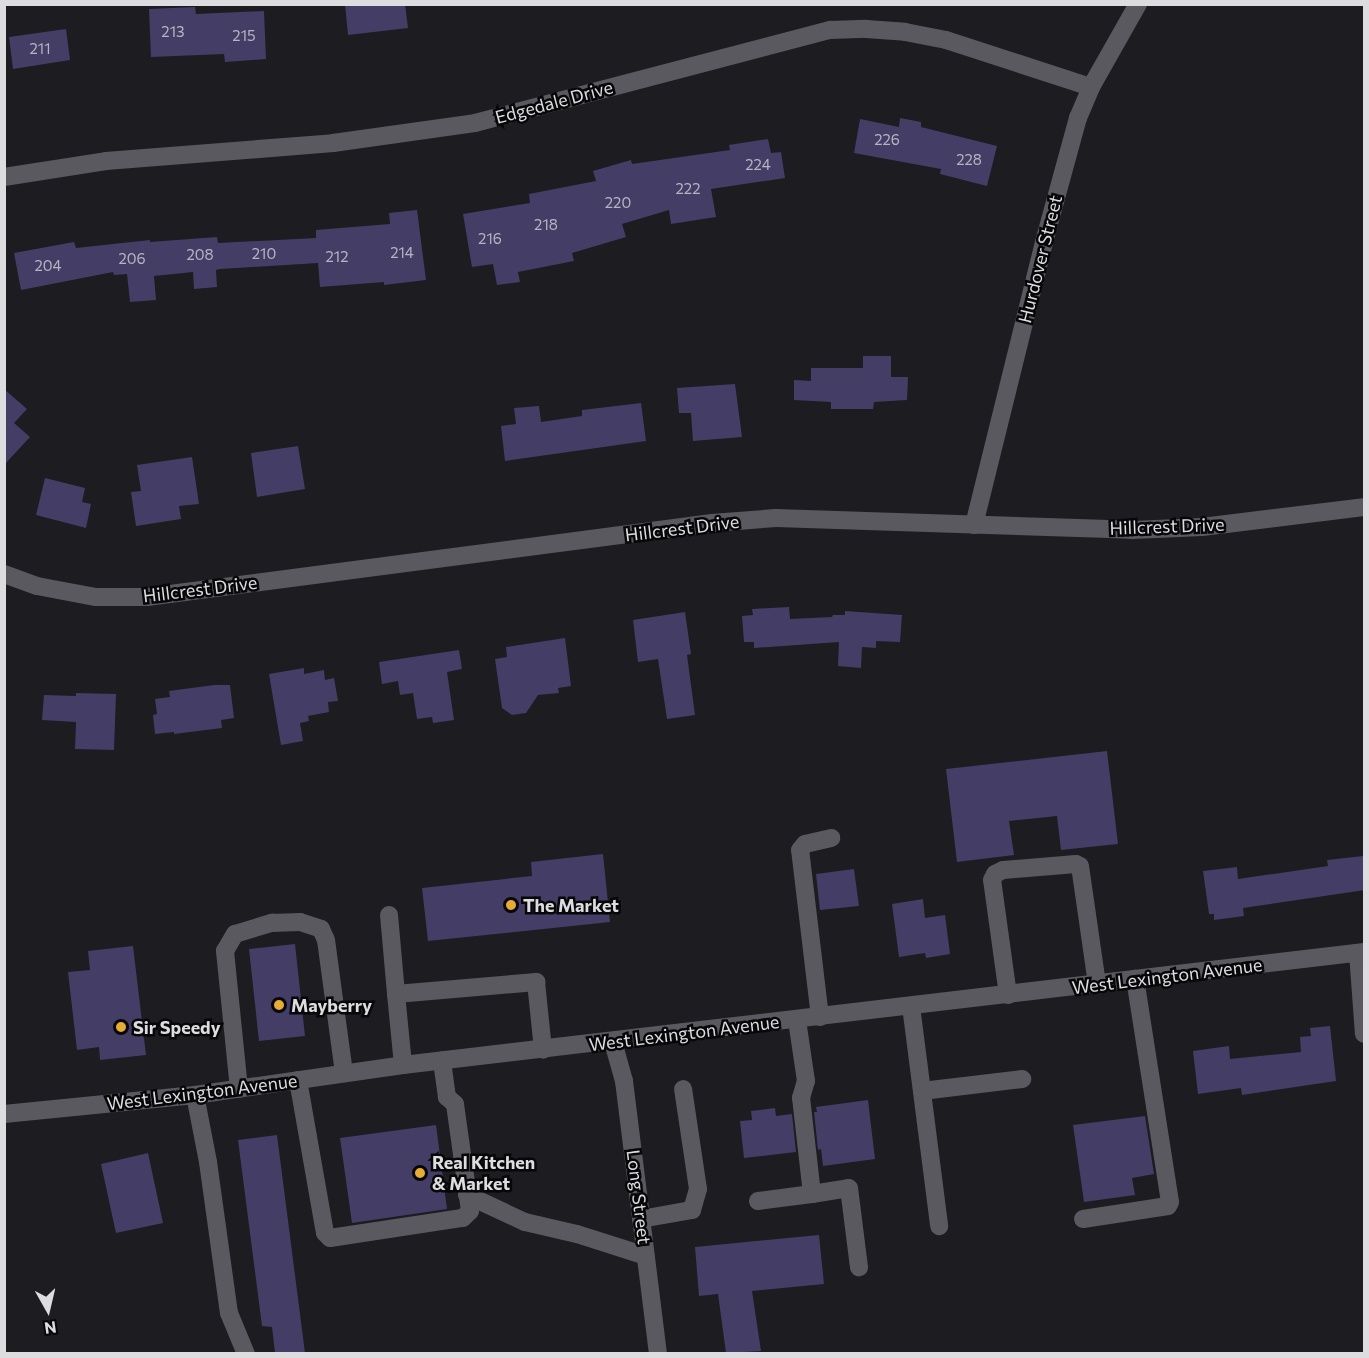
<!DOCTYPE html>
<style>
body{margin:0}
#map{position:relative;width:1369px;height:1358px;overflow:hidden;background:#1c1c21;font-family:Commissioner,sans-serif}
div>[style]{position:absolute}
.building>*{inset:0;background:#443d66}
.minor>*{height:18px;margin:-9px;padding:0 9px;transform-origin:9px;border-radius:9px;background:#5a595f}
.dots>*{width:16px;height:16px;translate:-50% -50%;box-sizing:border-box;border:3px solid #070709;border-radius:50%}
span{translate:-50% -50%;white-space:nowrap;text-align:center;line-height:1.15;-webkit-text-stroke:5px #070709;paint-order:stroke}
.number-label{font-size:15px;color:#b7b5c2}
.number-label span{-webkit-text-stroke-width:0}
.street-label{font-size:18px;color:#dddde0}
.poi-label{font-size:18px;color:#dddde0;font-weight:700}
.left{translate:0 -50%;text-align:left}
.frame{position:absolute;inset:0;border:6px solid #dddde0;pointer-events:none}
.north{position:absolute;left:18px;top:1280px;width:60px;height:60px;-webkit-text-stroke:4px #070709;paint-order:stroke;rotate:172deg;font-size:16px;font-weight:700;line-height:24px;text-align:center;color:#dddde0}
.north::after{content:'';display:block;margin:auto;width:21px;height:27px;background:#dddde0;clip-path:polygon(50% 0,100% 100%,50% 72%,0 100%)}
</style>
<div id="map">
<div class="building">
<i style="clip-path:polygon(345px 4px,405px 4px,408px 28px,348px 35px)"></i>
<i style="clip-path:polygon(195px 7px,196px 14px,264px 11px,266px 59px,225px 62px,224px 54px,151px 57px,149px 9px)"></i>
<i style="clip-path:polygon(66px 29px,70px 60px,13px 69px,9px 37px)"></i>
<i style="clip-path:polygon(900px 118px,921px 122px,921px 127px,997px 146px,987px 186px,940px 174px,941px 169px,854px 153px,860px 119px,899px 127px)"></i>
<i style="clip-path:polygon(768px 139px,771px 153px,781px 152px,785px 178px,711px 189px,716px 217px,671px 224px,669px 210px,622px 224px,626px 237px,572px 253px,574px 261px,518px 272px,520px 282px,497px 285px,493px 264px,472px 267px,463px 214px,530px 203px,529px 194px,596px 181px,593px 171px,631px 160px,632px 164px,730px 150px,729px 145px)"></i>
<i style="clip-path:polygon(417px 210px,426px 280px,384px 285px,384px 282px,320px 287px,318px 263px,220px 269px,216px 270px,217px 287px,194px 289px,193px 272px,154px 276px,156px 300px,130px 302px,127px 274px,114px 275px,113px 272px,21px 290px,14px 253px,74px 242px,76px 248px,150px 240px,150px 242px,217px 237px,218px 243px,316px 238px,316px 230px,390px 224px,389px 213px)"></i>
<i style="clip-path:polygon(863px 356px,891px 356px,891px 377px,908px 377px,907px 400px,874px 402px,873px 409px,831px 409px,831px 402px,794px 400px,794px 380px,811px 381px,811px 368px,863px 368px)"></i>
<i style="clip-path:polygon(735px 384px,742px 437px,693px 441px,691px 413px,679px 413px,677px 388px)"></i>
<i style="clip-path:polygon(4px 389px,27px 409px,14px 423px,30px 437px,4px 465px)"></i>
<i style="clip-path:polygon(641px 403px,646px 441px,505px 461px,501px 426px,516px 424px,514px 408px,539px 406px,541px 422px,582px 416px,582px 410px)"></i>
<i style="clip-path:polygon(298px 446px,305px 489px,257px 497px,251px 453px)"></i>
<i style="clip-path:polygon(192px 457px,199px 504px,179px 506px,181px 519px,136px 526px,131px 492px,141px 491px,137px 465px)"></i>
<i style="clip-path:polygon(45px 478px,85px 488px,82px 502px,91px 504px,86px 528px,36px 515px)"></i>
<i style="clip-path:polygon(789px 607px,790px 619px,832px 617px,833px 615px,845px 615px,845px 611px,902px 615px,900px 642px,876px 641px,876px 648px,862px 647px,861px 668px,838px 666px,839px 642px,754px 648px,754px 642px,744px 642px,742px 616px,753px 615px,752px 609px)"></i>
<i style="clip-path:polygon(685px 612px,691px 654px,687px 655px,695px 715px,667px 719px,658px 659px,638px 662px,633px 620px)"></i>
<i style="clip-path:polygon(565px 638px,571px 686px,558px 688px,559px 693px,538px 695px,526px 713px,512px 715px,502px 708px,495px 659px,507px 657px,506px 647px)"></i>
<i style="clip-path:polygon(459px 650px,462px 669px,447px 672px,454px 720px,433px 723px,432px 717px,417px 719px,413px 693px,400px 695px,398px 681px,382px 684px,379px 662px)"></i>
<i style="clip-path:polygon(304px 668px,304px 674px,324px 670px,325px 680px,334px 678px,338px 701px,328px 702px,329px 712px,308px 716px,309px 721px,300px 723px,303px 741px,281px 745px,269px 674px)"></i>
<i style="clip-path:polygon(214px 685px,230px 685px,234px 718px,221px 720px,222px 728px,174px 734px,174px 732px,155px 734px,153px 715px,157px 714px,155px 699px,170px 697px,169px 691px)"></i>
<i style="clip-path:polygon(76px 693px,116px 694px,114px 750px,75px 749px,76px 722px,42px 720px,44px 695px,76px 696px)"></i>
<i style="clip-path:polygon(1107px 751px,1118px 844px,1061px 850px,1057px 816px,1009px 821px,1014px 855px,957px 862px,946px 769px)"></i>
<i style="clip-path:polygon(603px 854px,610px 922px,428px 941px,422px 888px,532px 876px,531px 862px)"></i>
<i style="clip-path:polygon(1363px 856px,1365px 890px,1243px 908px,1244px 916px,1214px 920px,1214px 914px,1209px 914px,1203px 871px,1237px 867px,1238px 879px,1328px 866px,1327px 860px)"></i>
<i style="clip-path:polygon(854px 869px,859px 906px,820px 910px,816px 874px)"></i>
<i style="clip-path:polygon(923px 899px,925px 918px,945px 915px,950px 954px,926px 958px,925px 953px,899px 957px,892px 904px)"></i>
<i style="clip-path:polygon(295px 944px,305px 1036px,259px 1041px,249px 949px)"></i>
<i style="clip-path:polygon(133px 946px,146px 1055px,100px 1060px,99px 1047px,77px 1050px,68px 972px,90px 970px,88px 951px)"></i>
<i style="clip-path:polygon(1330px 1026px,1336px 1081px,1242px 1095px,1241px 1088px,1198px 1094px,1193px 1051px,1229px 1046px,1230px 1059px,1301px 1052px,1300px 1037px,1311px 1036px,1310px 1028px)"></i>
<i style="clip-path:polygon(868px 1100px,875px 1159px,823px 1166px,821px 1149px,818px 1150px,814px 1112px,817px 1112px,816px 1107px)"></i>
<i style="clip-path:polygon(775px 1108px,776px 1116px,792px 1114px,796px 1152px,744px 1158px,740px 1121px,752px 1120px,751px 1111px)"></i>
<i style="clip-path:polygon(1145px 1116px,1154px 1174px,1132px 1178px,1135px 1195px,1084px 1202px,1073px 1125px)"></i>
<i style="clip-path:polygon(436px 1125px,447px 1209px,352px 1223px,340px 1138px)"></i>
<i style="clip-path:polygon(277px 1135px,305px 1353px,275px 1353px,272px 1327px,262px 1326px,238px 1140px)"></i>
<i style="clip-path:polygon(148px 1153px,163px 1223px,116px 1233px,101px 1164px)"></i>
<i style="clip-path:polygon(819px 1235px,824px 1284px,752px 1291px,761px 1351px,726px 1353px,718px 1294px,699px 1296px,695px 1247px)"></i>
</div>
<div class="minor">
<i style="left:4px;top:177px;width:103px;rotate:-8.9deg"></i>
<i style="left:106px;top:161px;width:228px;rotate:-4.5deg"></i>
<i style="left:333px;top:143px;width:143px;rotate:-8deg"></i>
<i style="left:475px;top:123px;width:367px;rotate:-14.7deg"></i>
<i style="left:830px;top:30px;width:36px;rotate:-2deg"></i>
<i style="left:866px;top:29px;width:39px;rotate:4deg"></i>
<i style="left:905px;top:32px;width:42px;rotate:11deg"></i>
<i style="left:946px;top:40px;width:152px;rotate:18deg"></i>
<i style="left:974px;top:525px;width:292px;rotate:-76.1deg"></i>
<i style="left:1044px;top:242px;width:129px;rotate:-74.7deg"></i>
<i style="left:1078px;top:118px;width:34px;rotate:-67deg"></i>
<i style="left:1091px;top:87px;width:95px;rotate:-60.5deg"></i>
<i style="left:4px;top:574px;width:35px;rotate:20deg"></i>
<i style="left:37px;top:586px;width:60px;rotate:10.6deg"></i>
<i style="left:96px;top:597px;width:51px"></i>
<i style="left:147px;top:597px;width:570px;rotate:-7.46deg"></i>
<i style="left:712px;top:523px;width:64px;rotate:-4.5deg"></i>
<i style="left:776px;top:518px;width:356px;rotate:1.9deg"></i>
<i style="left:1132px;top:530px;width:70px;rotate:-2.5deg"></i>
<i style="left:1202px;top:527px;width:163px;rotate:-7deg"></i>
<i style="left:389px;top:915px;width:79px;rotate:84.9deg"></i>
<i style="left:1358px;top:953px;width:81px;rotate:85.8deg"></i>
<i style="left:1008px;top:995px;width:116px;rotate:-97.9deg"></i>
<i style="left:992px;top:880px;width:7px;rotate:-63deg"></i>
<i style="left:995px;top:874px;width:9px;rotate:-27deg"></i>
<i style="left:1003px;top:870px;width:73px;rotate:-4.7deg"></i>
<i style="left:1076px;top:864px;width:4px;rotate:27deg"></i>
<i style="left:1080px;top:866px;width:119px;rotate:81.8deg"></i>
<i style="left:911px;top:1006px;width:222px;rotate:82.7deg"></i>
<i style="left:820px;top:1017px;width:168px;rotate:-96.8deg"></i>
<i style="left:800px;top:850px;width:8px;rotate:-50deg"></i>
<i style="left:805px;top:844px;width:27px;rotate:-13deg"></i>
<i style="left:613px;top:1042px;width:41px;rotate:74.2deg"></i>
<i style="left:624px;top:1081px;width:275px;rotate:82.9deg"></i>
<i style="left:403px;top:1065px;width:71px;rotate:-95.6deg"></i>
<i style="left:396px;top:994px;width:141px;rotate:-4.9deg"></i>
<i style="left:536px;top:982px;width:68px;rotate:84.1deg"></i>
<i style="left:298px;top:1080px;width:155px;rotate:80deg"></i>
<i style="left:325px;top:1233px;width:7px;rotate:45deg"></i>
<i style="left:330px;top:1238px;width:134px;rotate:-8.6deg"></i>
<i style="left:463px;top:1218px;width:10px;rotate:-45deg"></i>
<i style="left:470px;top:1211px;width:108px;rotate:-98deg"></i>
<i style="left:455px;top:1104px;width:11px;rotate:-139deg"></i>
<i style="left:447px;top:1097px;width:37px;rotate:-98deg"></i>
<i style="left:239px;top:1089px;width:139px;rotate:-95.8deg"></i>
<i style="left:225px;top:951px;width:20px;rotate:-60deg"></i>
<i style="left:235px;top:934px;width:39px;rotate:-17deg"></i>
<i style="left:272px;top:923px;width:28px;rotate:-2deg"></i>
<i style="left:300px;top:922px;width:22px;rotate:18deg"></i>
<i style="left:321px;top:929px;width:12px;rotate:66deg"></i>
<i style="left:326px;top:940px;width:134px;rotate:82.3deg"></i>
<i style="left:922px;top:1091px;width:101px;rotate:-6.8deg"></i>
<i style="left:195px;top:1095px;width:68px;rotate:79deg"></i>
<i style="left:208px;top:1162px;width:152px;rotate:82.1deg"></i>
<i style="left:229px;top:1313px;width:44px;rotate:67.5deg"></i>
<i style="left:4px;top:1114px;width:192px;rotate:-5.7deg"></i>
<i style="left:195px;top:1095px;width:210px;rotate:-8.2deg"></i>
<i style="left:403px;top:1065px;width:968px;rotate:-6.71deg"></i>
<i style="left:812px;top:1194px;width:37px;rotate:-9deg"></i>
<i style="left:849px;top:1188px;width:80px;rotate:82.8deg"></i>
<i style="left:467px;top:1195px;width:64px;rotate:25deg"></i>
<i style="left:525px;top:1222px;width:53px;rotate:13deg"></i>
<i style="left:577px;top:1234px;width:72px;rotate:17.7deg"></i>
<i style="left:758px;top:1201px;width:54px;rotate:-7.4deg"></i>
<i style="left:812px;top:1194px;width:97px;rotate:-96.5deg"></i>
<i style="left:801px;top:1098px;width:18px;rotate:-74deg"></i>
<i style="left:806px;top:1081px;width:62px;rotate:-98.4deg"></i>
<i style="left:641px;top:1219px;width:52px;rotate:-10deg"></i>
<i style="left:692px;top:1210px;width:22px;rotate:-74deg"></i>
<i style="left:698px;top:1189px;width:101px;rotate:-98.5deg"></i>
<i style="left:1083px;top:1219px;width:86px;rotate:-8.7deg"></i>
<i style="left:1168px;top:1206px;width:4px;rotate:-63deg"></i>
<i style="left:1170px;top:1202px;width:226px;rotate:-98.9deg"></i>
</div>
<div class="dots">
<i style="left:511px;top:905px;background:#e6ac36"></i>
<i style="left:279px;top:1005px;background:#e6ac36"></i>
<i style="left:121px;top:1027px;background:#e6ac36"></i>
<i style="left:420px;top:1173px;background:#e6ac36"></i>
</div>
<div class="number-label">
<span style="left:173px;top:32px">213</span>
<span style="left:244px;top:36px">215</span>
<span style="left:40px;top:49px">211</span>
<span style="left:887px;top:140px">226</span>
<span style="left:969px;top:160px">228</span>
<span style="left:758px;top:165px">224</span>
<span style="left:688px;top:189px">222</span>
<span style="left:618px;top:203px">220</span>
<span style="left:546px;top:225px">218</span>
<span style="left:490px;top:239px">216</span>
<span style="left:402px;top:253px">214</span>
<span style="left:264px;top:254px">210</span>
<span style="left:200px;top:255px">208</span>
<span style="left:337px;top:257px">212</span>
<span style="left:132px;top:259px">206</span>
<span style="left:48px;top:266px">204</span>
</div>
<div class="street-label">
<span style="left:554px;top:102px;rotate:-15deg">Edgedale Drive</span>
<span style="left:1040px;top:259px;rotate:-76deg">Hurdover Street</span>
<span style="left:1167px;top:526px;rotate:-2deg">Hillcrest Drive</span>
<span style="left:682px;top:528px;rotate:-7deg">Hillcrest Drive</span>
<span style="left:200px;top:589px;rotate:-7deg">Hillcrest Drive</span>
<span style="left:1167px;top:976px;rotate:-7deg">West Lexington Avenue</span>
<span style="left:684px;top:1033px;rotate:-7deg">West Lexington Avenue</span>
<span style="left:202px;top:1092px;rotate:-7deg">West Lexington Avenue</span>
<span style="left:639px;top:1197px;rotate:83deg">Long Street</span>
</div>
<div class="poi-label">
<span class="left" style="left:523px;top:905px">The Market</span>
<span class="left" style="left:291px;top:1005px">Mayberry</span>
<span class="left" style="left:133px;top:1027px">Sir Speedy</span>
<span class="left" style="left:432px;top:1173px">Real Kitchen<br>&amp; Market</span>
</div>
<div class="frame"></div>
<div class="north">N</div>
</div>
